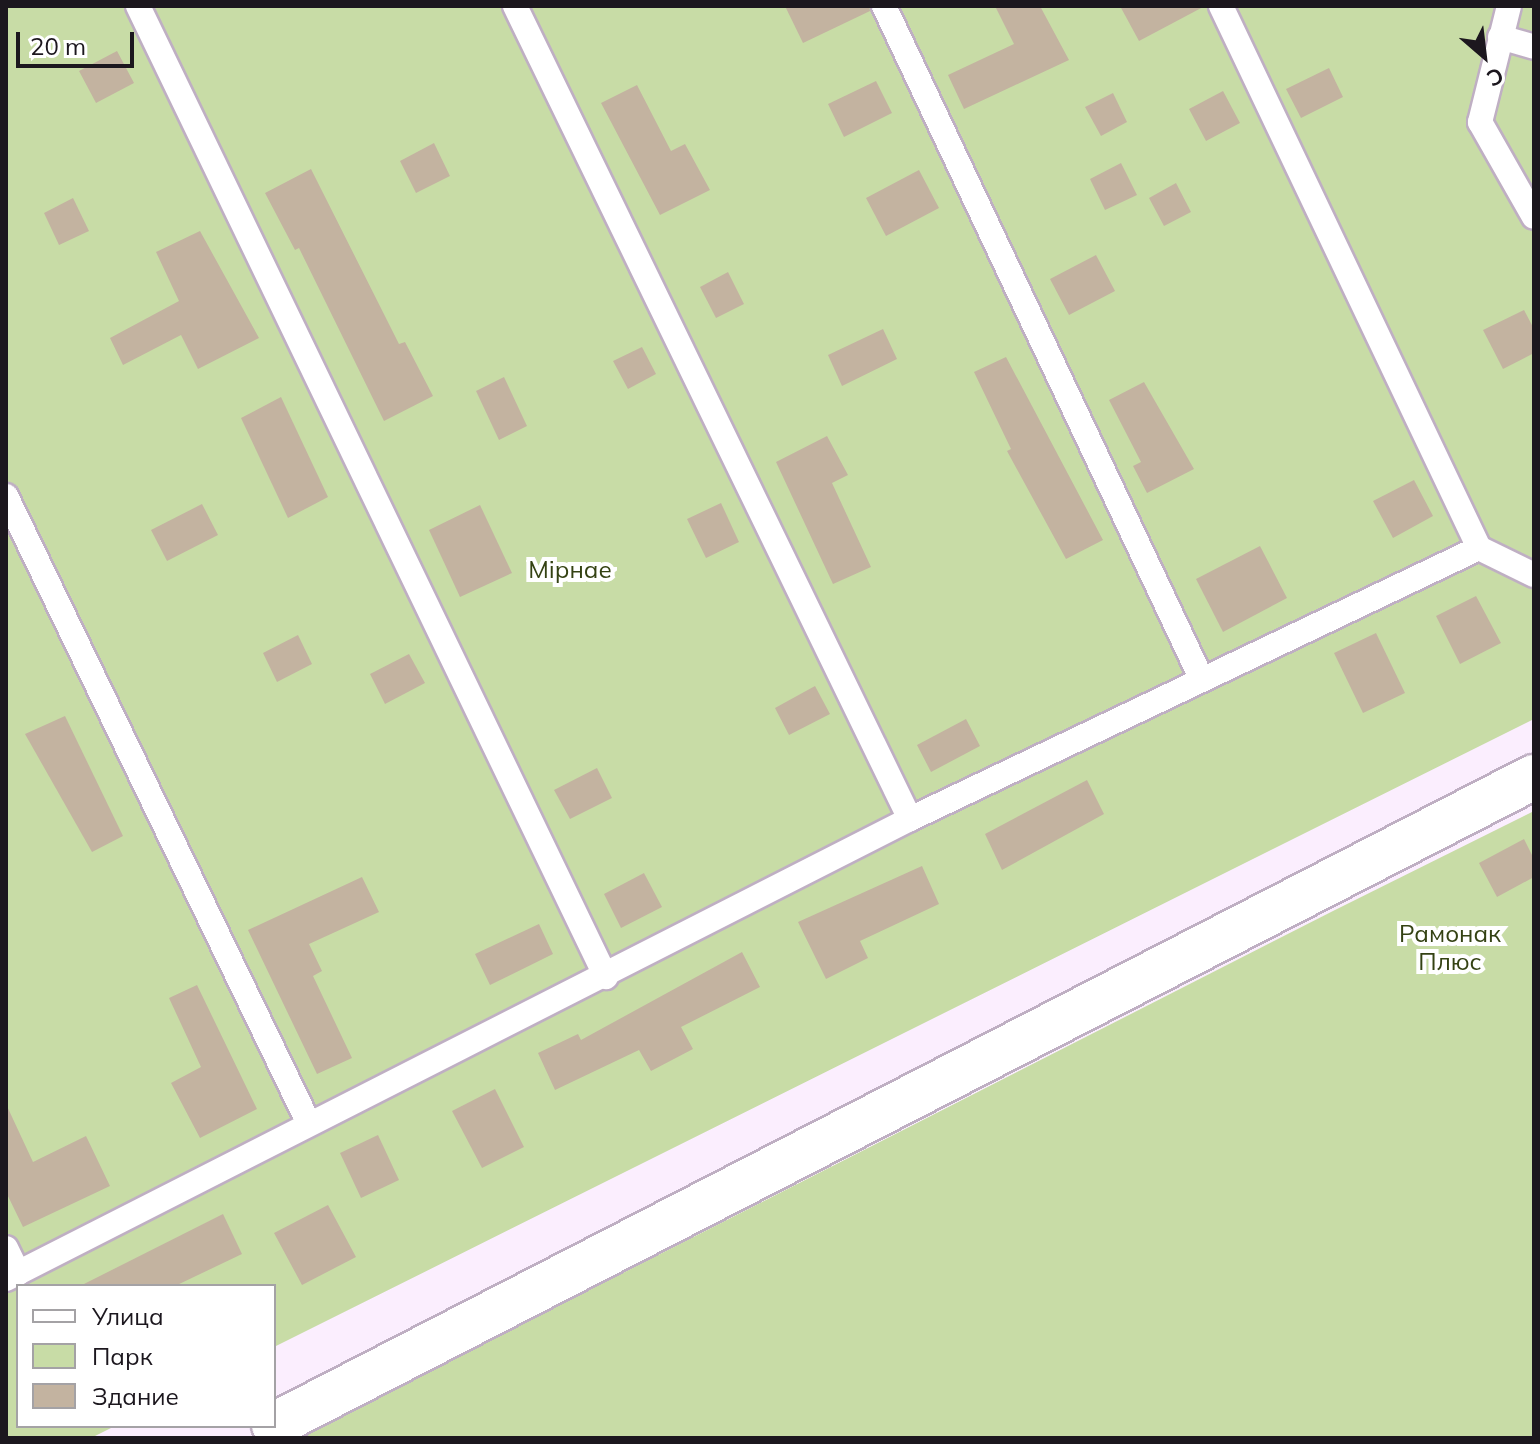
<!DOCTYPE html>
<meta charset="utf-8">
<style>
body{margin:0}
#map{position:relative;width:1540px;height:1444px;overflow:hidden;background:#fbeefe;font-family:Mulish,sans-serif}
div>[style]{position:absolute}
.green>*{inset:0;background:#c8dca6}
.building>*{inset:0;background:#c3b3a0}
.roads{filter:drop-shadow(2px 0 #bfafc3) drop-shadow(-2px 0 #bfafc3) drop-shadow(0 2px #bfafc3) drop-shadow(0 -2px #bfafc3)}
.service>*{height:24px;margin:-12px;padding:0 12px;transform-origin:12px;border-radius:12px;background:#fff}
.minor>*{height:44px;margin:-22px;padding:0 22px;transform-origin:22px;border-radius:22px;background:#fff}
span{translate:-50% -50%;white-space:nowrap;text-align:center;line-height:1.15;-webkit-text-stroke:8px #fff;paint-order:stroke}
.park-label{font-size:24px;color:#344213}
.frame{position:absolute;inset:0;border:8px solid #1c171e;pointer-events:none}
.legend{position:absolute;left:16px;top:1284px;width:260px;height:144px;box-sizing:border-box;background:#fff;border:2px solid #a4a2a5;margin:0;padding:10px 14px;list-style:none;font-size:24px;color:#1c171e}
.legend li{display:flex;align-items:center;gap:16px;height:40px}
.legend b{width:40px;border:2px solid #a4a2a5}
.north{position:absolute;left:1444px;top:16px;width:80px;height:80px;-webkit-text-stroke:6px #fff;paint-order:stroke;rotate:152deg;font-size:22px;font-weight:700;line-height:32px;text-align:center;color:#1c171e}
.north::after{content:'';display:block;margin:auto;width:28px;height:36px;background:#1c171e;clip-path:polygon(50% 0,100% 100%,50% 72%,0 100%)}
.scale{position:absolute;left:16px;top:32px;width:118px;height:36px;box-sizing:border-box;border:4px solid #1c171e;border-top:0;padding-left:10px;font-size:24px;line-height:28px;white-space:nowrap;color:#1c171e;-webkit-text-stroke:6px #fff;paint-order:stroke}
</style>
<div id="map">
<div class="green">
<i style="clip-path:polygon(6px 6px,1534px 6px,1534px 719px,274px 1347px,274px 1286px,18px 1286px,18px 1426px,115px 1426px,91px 1438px,6px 1438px)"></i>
<i style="clip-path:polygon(1534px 811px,1534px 1438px,299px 1438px,1333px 911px)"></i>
</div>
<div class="building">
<i style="clip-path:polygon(785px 6px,869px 6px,870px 11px,803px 43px)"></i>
<i style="clip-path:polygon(995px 6px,1040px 6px,1069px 60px,964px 109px,948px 75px,1014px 44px)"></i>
<i style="clip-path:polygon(1120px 6px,1205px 6px,1139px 41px)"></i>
<i style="clip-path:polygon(117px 51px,134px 83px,96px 103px,79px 71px)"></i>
<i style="clip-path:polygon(1329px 68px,1343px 97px,1301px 118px,1286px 89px)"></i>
<i style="clip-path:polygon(876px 81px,892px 113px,844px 137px,828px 104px)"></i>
<i style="clip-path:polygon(637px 85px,671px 151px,685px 144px,710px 190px,660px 215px,601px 103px)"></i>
<i style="clip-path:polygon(1223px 91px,1240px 123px,1206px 141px,1189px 109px)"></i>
<i style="clip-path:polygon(1113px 93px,1127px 122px,1101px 136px,1085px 107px)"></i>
<i style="clip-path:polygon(434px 143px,450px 176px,416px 193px,400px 161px)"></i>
<i style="clip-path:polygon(1121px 163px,1137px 195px,1105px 210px,1090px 179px)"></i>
<i style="clip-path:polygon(311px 169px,399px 344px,405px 342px,433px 396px,384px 421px,299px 248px,295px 250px,265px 193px)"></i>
<i style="clip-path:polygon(919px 170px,939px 208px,886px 236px,866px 198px)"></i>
<i style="clip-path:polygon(1176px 183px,1191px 212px,1164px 226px,1149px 198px)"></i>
<i style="clip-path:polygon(73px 198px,89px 231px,59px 245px,44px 213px)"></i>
<i style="clip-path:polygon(200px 231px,259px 338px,198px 369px,181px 335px,123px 365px,110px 338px,179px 301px,156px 252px)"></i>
<i style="clip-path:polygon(1096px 255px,1115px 291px,1069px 315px,1050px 279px)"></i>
<i style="clip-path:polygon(728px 272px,744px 304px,716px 318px,700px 287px)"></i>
<i style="clip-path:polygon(1524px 310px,1534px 329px,1534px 353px,1503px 369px,1483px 330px)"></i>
<i style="clip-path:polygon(883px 329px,897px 359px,842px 386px,828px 355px)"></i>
<i style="clip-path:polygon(642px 347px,656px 374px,628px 389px,613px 361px)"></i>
<i style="clip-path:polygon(1006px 357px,1103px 540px,1066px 559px,1007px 451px,1011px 449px,974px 372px)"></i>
<i style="clip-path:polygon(504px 377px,527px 426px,499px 440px,476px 391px)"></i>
<i style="clip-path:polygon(1144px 382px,1194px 469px,1147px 493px,1133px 466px,1141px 462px,1109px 400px)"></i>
<i style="clip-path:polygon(281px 397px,328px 497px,288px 518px,241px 418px)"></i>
<i style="clip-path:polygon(827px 436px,848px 475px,832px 483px,871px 567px,833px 584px,776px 462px)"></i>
<i style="clip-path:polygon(1414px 480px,1433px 516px,1393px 538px,1373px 501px)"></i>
<i style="clip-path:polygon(721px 503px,739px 542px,706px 558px,687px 519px)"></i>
<i style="clip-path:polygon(202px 504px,218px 535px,167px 561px,151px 530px)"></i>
<i style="clip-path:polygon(480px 505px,512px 573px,460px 597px,429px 530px)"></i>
<i style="clip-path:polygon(1260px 546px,1287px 598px,1223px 632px,1196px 579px)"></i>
<i style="clip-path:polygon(1476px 596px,1501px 643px,1460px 664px,1436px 616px)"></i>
<i style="clip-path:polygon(1376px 633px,1405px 693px,1363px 713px,1334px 653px)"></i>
<i style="clip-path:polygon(298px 635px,312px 664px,277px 682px,263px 653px)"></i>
<i style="clip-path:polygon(409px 654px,425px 683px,385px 704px,370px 674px)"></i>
<i style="clip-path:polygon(815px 686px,830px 714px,789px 735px,775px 708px)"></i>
<i style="clip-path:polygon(65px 716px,123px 836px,92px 852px,25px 734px)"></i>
<i style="clip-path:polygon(966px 719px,980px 746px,931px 772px,917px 745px)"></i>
<i style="clip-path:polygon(597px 768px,612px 798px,570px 819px,554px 790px)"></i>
<i style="clip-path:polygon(1087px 780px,1104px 814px,1002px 870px,985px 834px)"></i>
<i style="clip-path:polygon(1524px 839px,1534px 859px,1534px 877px,1497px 897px,1479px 863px)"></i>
<i style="clip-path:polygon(922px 866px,939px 904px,860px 941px,868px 958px,826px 979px,798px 922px)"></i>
<i style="clip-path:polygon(644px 873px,662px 907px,621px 928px,604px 894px)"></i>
<i style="clip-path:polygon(362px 877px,379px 912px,309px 944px,322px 971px,313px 976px,352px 1058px,317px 1074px,248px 930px)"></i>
<i style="clip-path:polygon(539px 924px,553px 954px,490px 985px,475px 954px)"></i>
<i style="clip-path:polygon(742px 952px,760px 987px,681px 1027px,693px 1049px,651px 1071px,639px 1050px,555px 1090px,538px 1053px,578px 1034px,581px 1040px)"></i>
<i style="clip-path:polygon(197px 985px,257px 1109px,200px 1138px,171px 1083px,201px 1067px,169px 998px)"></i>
<i style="clip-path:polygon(495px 1089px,524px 1147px,482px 1168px,452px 1111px)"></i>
<i style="clip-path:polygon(6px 1104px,33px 1162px,86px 1136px,110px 1186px,23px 1227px,6px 1192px)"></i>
<i style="clip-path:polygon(378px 1135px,399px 1180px,361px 1198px,340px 1153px)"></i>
<i style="clip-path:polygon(328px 1205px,356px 1257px,302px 1285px,274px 1233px)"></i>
<i style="clip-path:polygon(223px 1214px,242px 1254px,175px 1286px,80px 1286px)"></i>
</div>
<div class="roads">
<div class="service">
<i style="left:138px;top:6px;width:1078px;rotate:64.27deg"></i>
<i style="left:515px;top:6px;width:904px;rotate:64.09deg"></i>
<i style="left:884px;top:6px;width:745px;rotate:64.74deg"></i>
<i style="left:1221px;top:6px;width:600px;rotate:64.54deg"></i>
<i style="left:1509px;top:6px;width:120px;rotate:104deg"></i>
<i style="left:1480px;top:122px;width:109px;rotate:60.4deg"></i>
<i style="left:1500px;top:37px;width:35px;rotate:16deg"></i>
<i style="left:6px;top:496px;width:697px;rotate:64.24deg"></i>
<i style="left:6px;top:1248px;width:28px;rotate:64deg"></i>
<i style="left:6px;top:1279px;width:1014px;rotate:-26.97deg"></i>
<i style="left:910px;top:819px;width:630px;rotate:-25.47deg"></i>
<i style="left:1479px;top:548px;width:61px;rotate:26.1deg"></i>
</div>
<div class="minor">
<i style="left:274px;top:1425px;width:1417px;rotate:-27.22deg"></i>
</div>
</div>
<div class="park-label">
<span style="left:570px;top:570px">Мірнае</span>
<span style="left:1450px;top:948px">Рамонак<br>Плюс</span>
</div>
<div class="frame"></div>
<ul class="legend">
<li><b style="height:10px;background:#fff"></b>Улица</li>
<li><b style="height:22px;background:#c8dca6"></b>Парк</li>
<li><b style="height:22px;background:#c3b3a0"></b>Здание</li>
</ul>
<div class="north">С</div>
<div class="scale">20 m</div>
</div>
